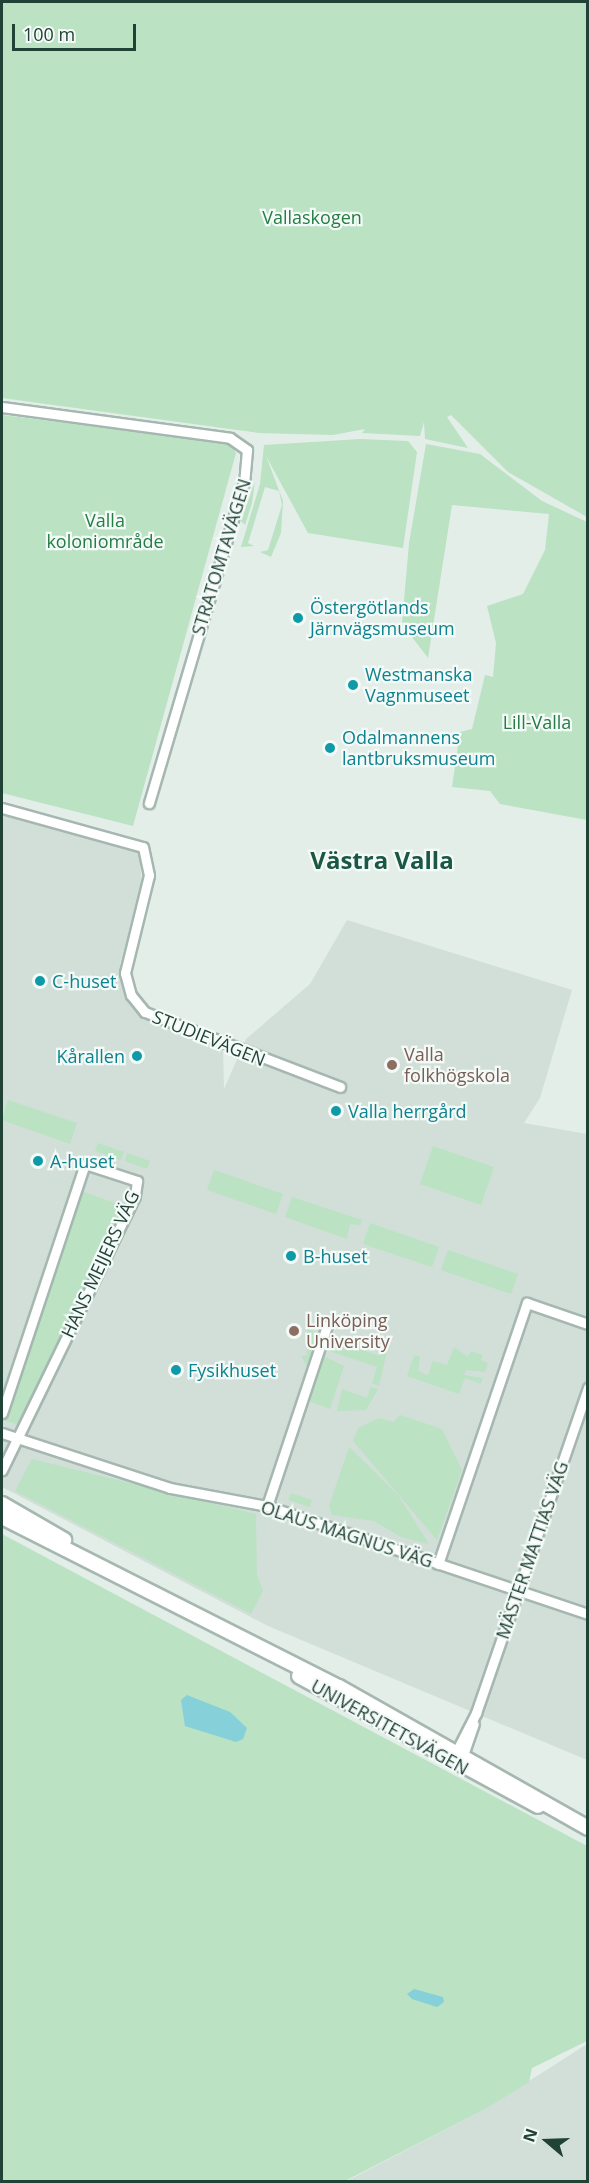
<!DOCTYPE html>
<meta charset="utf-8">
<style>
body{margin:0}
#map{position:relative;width:589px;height:2183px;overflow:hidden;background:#e3eee9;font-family:"Open Sans",sans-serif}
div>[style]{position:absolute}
.built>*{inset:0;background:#d1dfd8}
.green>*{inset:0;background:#bae2c3}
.water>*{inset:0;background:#86d0d9}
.roads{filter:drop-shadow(2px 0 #a5b7b0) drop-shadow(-2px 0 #a5b7b0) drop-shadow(0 2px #a5b7b0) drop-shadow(0 -2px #a5b7b0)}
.minor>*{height:9px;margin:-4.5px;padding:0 4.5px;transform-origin:4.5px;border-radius:4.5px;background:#fff}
.secondary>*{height:14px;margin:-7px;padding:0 7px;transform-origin:7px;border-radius:7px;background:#fff}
.dots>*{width:16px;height:16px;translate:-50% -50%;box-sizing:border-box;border:3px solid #f4faf7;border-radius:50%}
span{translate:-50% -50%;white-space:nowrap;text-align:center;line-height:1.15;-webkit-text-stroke:4.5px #f4faf7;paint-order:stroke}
.park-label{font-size:18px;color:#267d44}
.street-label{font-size:18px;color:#214237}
.culture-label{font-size:18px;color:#0d838f}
.left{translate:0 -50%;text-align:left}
.right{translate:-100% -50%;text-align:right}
.education-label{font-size:18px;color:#785e54}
.district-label{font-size:24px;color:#1a5745;font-weight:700}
.frame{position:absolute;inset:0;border:3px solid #214237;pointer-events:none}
.north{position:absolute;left:517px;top:2111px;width:60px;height:60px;-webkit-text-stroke:4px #f4faf7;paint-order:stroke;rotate:289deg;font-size:16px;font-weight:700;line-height:24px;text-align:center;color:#214237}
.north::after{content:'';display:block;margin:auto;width:21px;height:27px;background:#214237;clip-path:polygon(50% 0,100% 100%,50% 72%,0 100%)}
.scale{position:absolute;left:12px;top:24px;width:124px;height:27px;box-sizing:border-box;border:3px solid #214237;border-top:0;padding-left:8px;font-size:18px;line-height:21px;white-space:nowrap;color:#214237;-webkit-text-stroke:4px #f4faf7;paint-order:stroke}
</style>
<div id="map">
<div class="built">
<i style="clip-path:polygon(2px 814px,139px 851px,142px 885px,120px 964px,125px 995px,148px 1020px,223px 1046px,224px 1089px,246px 1039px,310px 984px,347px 920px,572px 990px,540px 1098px,524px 1123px,587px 1134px,587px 1760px,268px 1626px,2px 1487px)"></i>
<i style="clip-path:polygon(587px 2044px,587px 2181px,345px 2182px,487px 2108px)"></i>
</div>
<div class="green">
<i style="clip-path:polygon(2px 2px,587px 2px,587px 517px,508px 472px,451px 415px,447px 417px,468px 448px,425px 439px,424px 422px,420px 436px,362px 433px,365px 429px,333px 435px,259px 433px,2px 398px)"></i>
<i style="clip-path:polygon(2px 415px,230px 443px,236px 453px,133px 826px,2px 793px)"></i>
<i style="clip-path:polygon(360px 439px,408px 441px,417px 452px,403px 548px,308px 533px,266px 456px,283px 501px,281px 533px,271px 557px,260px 552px,268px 550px,282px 505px,279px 491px,265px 487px,248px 543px,254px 546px,241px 547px,260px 484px,264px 445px)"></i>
<i style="clip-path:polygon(426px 444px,480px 454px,542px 501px,587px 522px,587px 820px,500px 804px,490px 791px,452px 787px,460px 732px,472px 729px,485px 675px,493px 677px,496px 643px,487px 606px,523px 594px,545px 550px,549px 514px,452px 505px,428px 658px,402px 624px,409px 543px)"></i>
<i style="clip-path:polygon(255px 481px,252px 503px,245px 525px,241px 521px)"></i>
<i style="clip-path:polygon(8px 1100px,77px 1123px,70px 1144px,2px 1120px)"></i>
<i style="clip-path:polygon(98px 1143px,124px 1152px,121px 1160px,95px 1151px)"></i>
<i style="clip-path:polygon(433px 1146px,494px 1167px,481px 1205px,420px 1184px)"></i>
<i style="clip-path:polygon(127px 1153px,150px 1161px,147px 1169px,125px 1161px)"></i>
<i style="clip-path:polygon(214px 1170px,283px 1194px,276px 1214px,207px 1190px)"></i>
<i style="clip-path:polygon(81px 1191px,126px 1207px,20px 1425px,3px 1420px)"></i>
<i style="clip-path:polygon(292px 1197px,362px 1220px,360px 1225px,350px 1224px,347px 1239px,285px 1217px)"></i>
<i style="clip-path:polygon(370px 1223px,439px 1247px,432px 1267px,363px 1244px)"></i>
<i style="clip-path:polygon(448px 1250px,518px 1274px,511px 1294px,441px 1270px)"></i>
<i style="clip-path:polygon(307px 1328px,320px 1335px,307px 1366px,301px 1356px,307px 1355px)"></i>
<i style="clip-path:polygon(330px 1339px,380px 1356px,383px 1349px,387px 1351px,379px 1386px,372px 1383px,377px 1367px,326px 1350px)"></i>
<i style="clip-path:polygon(454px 1347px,468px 1357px,471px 1351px,483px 1355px,481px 1360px,488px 1363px,485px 1372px,466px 1370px,464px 1375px,483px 1378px,481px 1384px,465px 1378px,459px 1394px,407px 1376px,414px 1355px,420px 1357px,418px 1371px,428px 1375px,433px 1361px,447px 1365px)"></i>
<i style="clip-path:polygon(322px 1355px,344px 1366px,330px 1409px,306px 1400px)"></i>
<i style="clip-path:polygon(371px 1387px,378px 1389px,366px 1410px,337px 1411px,342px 1389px,367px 1398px)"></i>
<i style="clip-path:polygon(400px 1415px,442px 1429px,462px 1470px,437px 1540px,353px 1441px,358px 1428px,379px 1418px,393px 1422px)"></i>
<i style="clip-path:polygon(349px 1447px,398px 1495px,429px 1544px,401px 1537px,374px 1521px,332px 1515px,329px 1506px)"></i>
<i style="clip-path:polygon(32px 1459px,256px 1514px,257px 1575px,263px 1591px,251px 1614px,15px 1491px)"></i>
<i style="clip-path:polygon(291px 1493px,312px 1500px,310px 1507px,288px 1500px)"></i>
<i style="clip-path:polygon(11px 1498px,39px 1517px,48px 1519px,32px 1517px,8px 1503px)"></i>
<i style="clip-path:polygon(2px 1534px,587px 1846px,587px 2041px,532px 2068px,529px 2082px,487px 2108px,345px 2181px,2px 2181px)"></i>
</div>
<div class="water">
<i style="clip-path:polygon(187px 1695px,230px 1712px,247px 1728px,243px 1739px,236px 1742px,185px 1726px,181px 1700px)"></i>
<i style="clip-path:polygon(414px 1989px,443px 1997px,444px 2002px,437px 2007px,412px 1999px,407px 1994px)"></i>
</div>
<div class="roads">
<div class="minor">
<i style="left:2px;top:407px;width:230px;rotate:7.7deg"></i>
<i style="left:230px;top:438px;width:21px;rotate:35deg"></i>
<i style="left:247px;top:450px;width:32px;rotate:95deg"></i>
<i style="left:244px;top:482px;width:335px;rotate:106.5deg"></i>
<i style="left:2px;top:808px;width:146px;rotate:15.5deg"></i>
<i style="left:143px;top:847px;width:29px;rotate:78deg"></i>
<i style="left:149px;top:875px;width:101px;rotate:103.8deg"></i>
<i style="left:125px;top:973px;width:23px;rotate:75deg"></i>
<i style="left:131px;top:995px;width:22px;rotate:51deg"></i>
<i style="left:145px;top:1012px;width:209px;rotate:21deg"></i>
<i style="left:2px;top:1413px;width:262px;rotate:-71.6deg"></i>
<i style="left:85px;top:1164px;width:55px;rotate:18.1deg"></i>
<i style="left:137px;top:1181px;width:15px;rotate:98deg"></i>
<i style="left:135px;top:1196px;width:305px;rotate:115.9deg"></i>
<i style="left:2px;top:1433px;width:177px;rotate:18.1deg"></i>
<i style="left:170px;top:1488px;width:99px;rotate:10.5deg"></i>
<i style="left:267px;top:1506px;width:339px;rotate:18.6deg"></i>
<i style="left:267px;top:1506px;width:190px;rotate:-71.6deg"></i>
<i style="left:438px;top:1564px;width:276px;rotate:-71.2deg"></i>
<i style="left:527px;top:1303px;width:65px;rotate:19deg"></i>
<i style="left:453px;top:1758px;width:51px;rotate:-62.9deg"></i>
<i style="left:476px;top:1713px;width:344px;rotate:-71deg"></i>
<i style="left:461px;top:1761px;width:39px;rotate:-71deg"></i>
</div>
<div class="secondary">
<i style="left:2px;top:1504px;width:72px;rotate:30.1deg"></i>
<i style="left:2px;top:1517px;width:377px;rotate:26.8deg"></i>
<i style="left:339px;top:1687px;width:286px;rotate:29.5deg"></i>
<i style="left:299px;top:1676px;width:272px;rotate:28.5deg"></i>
</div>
</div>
<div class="dots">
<i style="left:298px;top:618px;background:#0f9aa8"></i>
<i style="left:353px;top:685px;background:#0f9aa8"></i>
<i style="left:330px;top:748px;background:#0f9aa8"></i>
<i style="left:40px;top:981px;background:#0f9aa8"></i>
<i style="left:137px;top:1056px;background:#0f9aa8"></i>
<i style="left:392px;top:1065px;background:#8d6e63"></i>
<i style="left:336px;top:1111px;background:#0f9aa8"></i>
<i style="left:38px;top:1161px;background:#0f9aa8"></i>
<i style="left:291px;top:1256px;background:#0f9aa8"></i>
<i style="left:294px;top:1331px;background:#8d6e63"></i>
<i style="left:176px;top:1370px;background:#0f9aa8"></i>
</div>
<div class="park-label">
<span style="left:312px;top:217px">Vallaskogen</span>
<span style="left:105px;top:531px">Valla<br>koloniområde</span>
<span style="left:537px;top:722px">Lill-Valla</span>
</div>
<div class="street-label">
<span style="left:221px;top:557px;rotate:-73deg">STRATOMTAVÄGEN</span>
<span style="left:209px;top:1038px;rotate:22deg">STUDIEVÄGEN</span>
<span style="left:100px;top:1264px;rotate:-65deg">HANS MEIJERS VÄG</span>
<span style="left:347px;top:1534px;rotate:18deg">OLAUS MAGNUS VÄG</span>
<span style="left:532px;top:1550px;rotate:-71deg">MÄSTER MATTIAS VÄG</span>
<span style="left:390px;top:1727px;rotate:29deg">UNIVERSITETSVÄGEN</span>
</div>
<div class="culture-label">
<span class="left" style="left:310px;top:618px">Östergötlands<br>Järnvägsmuseum</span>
<span class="left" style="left:365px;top:685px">Westmanska<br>Vagnmuseet</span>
<span class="left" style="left:342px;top:748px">Odalmannens<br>lantbruksmuseum</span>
<span class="left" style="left:52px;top:981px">C-huset</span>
<span class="right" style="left:125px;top:1056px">Kårallen</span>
<span class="left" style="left:348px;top:1111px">Valla herrgård</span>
<span class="left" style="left:50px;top:1161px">A-huset</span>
<span class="left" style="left:303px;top:1256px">B-huset</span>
<span class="left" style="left:188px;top:1370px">Fysikhuset</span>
</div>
<div class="education-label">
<span class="left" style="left:404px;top:1065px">Valla<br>folkhögskola</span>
<span class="left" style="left:306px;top:1331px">Linköping<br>University</span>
</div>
<div class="district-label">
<span style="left:382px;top:860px">Västra Valla</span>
</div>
<div class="frame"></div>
<div class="north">N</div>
<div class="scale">100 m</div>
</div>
